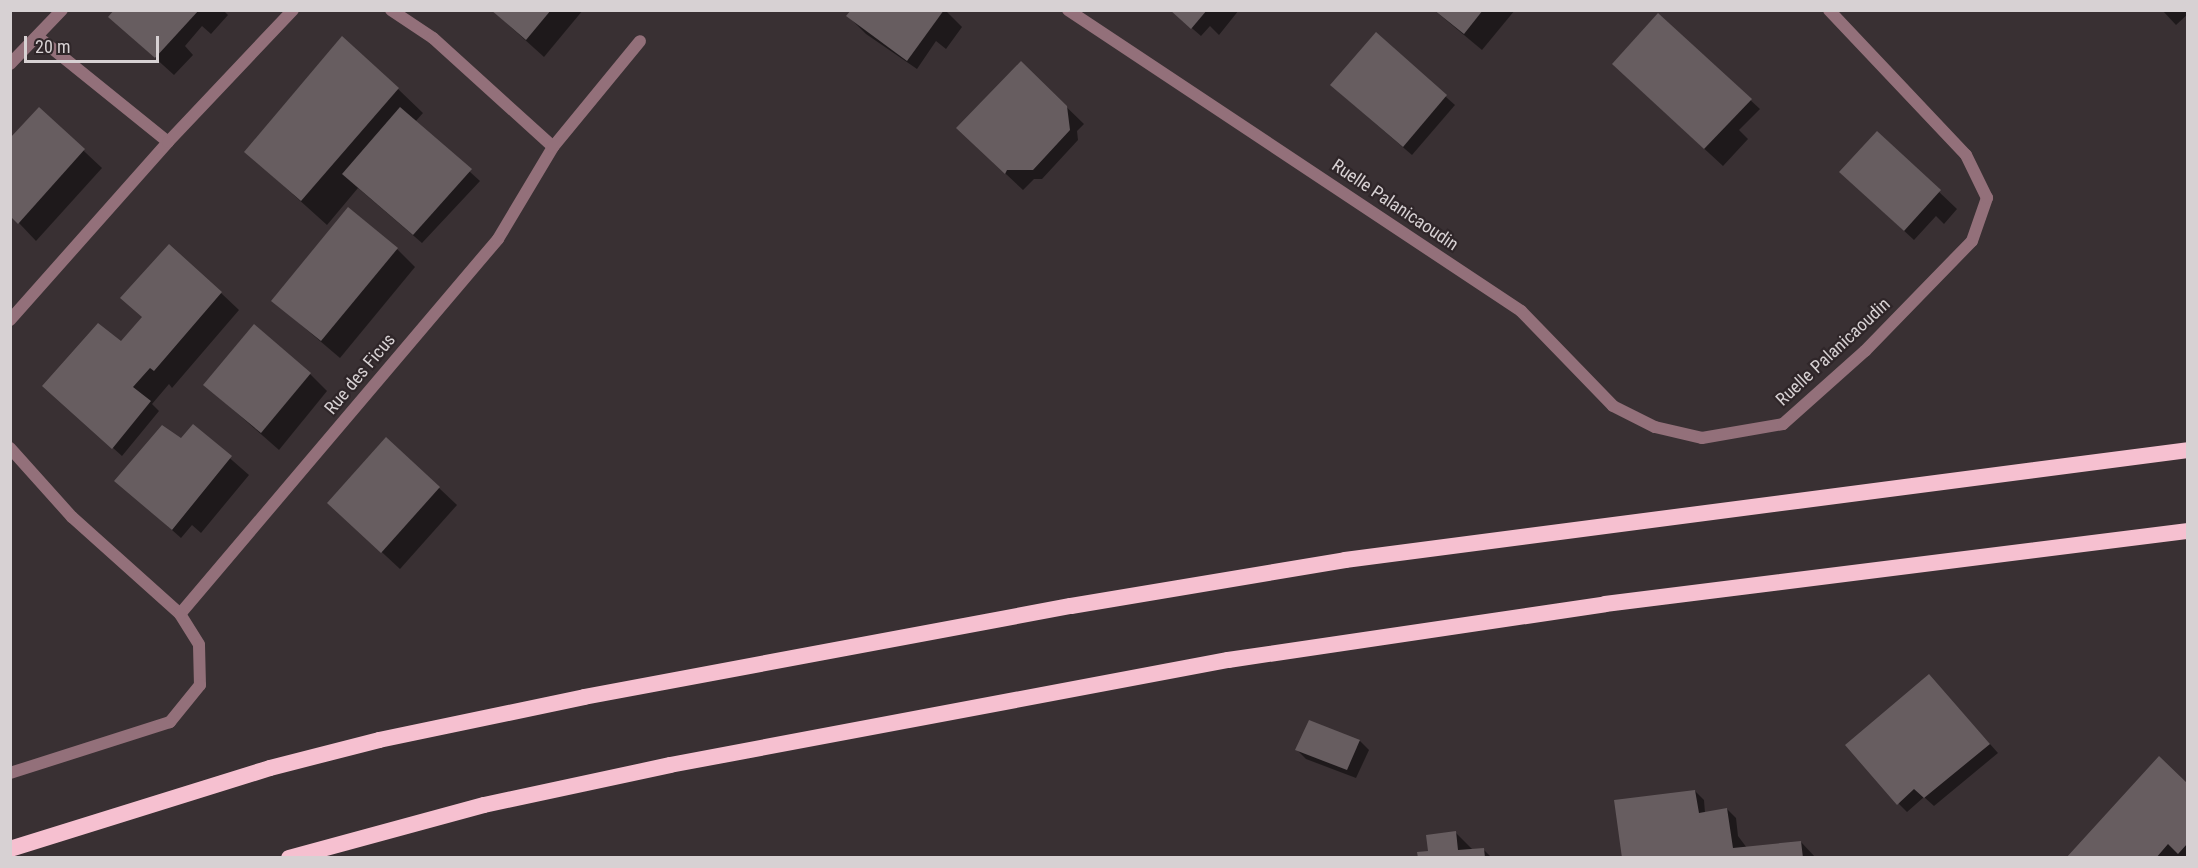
<!DOCTYPE html>
<style>
body{margin:0}
#map{position:relative;width:2198px;height:868px;overflow:hidden;background:#393033;font-family:"Roboto Condensed",sans-serif}
div>[style]{position:absolute}
.shadow>*{inset:0;background:#0007}
.building>*{inset:0;background:#675d60}
.minor>*{height:12px;margin:-6px;padding:0 6px;transform-origin:6px;border-radius:6px;background:#93707a}
.trunk>*{height:16px;margin:-8px;padding:0 8px;transform-origin:8px;border-radius:8px;background:#f6c0d0}
span{translate:-50% -50%;white-space:nowrap;text-align:center;line-height:1.15;-webkit-text-stroke:4.5px #2f2629;paint-order:stroke}
.street-label{font-size:18px;color:#d7d1d3}
.frame{position:absolute;inset:0;border:12px solid #d7d1d3;pointer-events:none}
.scale{position:absolute;left:24px;top:36px;width:135px;height:27px;box-sizing:border-box;border:3px solid #d7d1d3;border-top:0;padding-left:8px;font-size:18px;line-height:21px;white-space:nowrap;color:#d7d1d3;-webkit-text-stroke:4px #2f2629;paint-order:stroke}
</style>
<div id="map">
<div class="shadow">
<i style="clip-path:polygon(116px 10px,223px 10px,228px 15px,211px 34px,202px 26px,185px 46px,193px 55px,174px 75px,110px 17px)"></i>
<i style="clip-path:polygon(492px 10px,583px 10px,544px 57px)"></i>
<i style="clip-path:polygon(852px 10px,945px 10px,962px 27px,946px 49px,936px 41px,917px 69px,866px 34px,848px 16px)"></i>
<i style="clip-path:polygon(1171px 10px,1239px 10px,1219px 35px,1210px 26px,1201px 36px)"></i>
<i style="clip-path:polygon(1434px 10px,1515px 10px,1482px 50px)"></i>
<i style="clip-path:polygon(2162px 10px,2188px 10px,2188px 14px,2176px 25px)"></i>
<i style="clip-path:polygon(1376px 35px,1455px 105px,1412px 155px,1341px 94px)"></i>
<i style="clip-path:polygon(1021px 63px,1084px 124px,1077px 131px,1078px 140px,1042px 179px,1034px 179px,1023px 190px,976px 146px)"></i>
<i style="clip-path:polygon(1632px 82px,1735px 86px,1760px 109px,1739px 130px,1748px 139px,1723px 166px)"></i>
<i style="clip-path:polygon(398px 89px,423px 113px,415px 122px,480px 181px,422px 243px,358px 188px,327px 225px,246px 152px)"></i>
<i style="clip-path:polygon(39px 109px,102px 168px,36px 241px,19px 223px)"></i>
<i style="clip-path:polygon(1877px 133px,1957px 209px,1944px 224px,1936px 216px,1914px 240px,1859px 189px)"></i>
<i style="clip-path:polygon(397px 249px,415px 267px,340px 358px,273px 301px)"></i>
<i style="clip-path:polygon(221px 293px,239px 310px,172px 388px,169px 384px,152px 404px,159px 411px,122px 456px,44px 386px)"></i>
<i style="clip-path:polygon(310px 374px,327px 391px,279px 450px,205px 385px)"></i>
<i style="clip-path:polygon(193px 426px,249px 475px,201px 533px,192px 525px,181px 538px,117px 481px,181px 440px)"></i>
<i style="clip-path:polygon(439px 488px,457px 505px,400px 569px,329px 503px)"></i>
<i style="clip-path:polygon(1929px 676px,1998px 753px,1934px 806px,1924px 797px,1907px 812px,1899px 804px)"></i>
<i style="clip-path:polygon(1310px 722px,1360px 741px,1369px 750px,1356px 778px,1306px 759px,1297px 750px)"></i>
<i style="clip-path:polygon(2159px 758px,2188px 785px,2188px 858px,2068px 858px)"></i>
<i style="clip-path:polygon(1695px 791px,1704px 800px,1705px 813px,1727px 809px,1736px 818px,1738px 836px,1747px 848px,1801px 842px,1816px 858px,1623px 858px)"></i>
<i style="clip-path:polygon(1455px 832px,1473px 850px,1483px 849px,1492px 858px,1419px 858px)"></i>
</div>
<div class="building">
<i style="clip-path:polygon(114px 10px,199px 10px,155px 58px,108px 17px)"></i>
<i style="clip-path:polygon(491px 10px,551px 10px,526px 40px)"></i>
<i style="clip-path:polygon(851px 10px,944px 10px,907px 61px,846px 16px)"></i>
<i style="clip-path:polygon(1170px 10px,1207px 10px,1191px 29px)"></i>
<i style="clip-path:polygon(1434px 10px,1483px 10px,1464px 34px)"></i>
<i style="clip-path:polygon(1658px 13px,1752px 99px,1704px 149px,1612px 64px)"></i>
<i style="clip-path:polygon(1376px 32px,1447px 95px,1403px 147px,1330px 85px)"></i>
<i style="clip-path:polygon(342px 36px,399px 88px,301px 201px,244px 152px)"></i>
<i style="clip-path:polygon(1021px 61px,1067px 106px,1070px 130px,1033px 170px,1007px 170px,1005px 174px,956px 128px)"></i>
<i style="clip-path:polygon(39px 107px,85px 149px,18px 224px,10px 216px,10px 138px)"></i>
<i style="clip-path:polygon(400px 107px,472px 169px,413px 235px,342px 174px)"></i>
<i style="clip-path:polygon(1877px 131px,1941px 190px,1904px 231px,1839px 172px)"></i>
<i style="clip-path:polygon(348px 207px,398px 248px,321px 341px,271px 301px)"></i>
<i style="clip-path:polygon(169px 244px,222px 292px,154px 371px,150px 368px,133px 387px,151px 401px,112px 449px,42px 386px,98px 323px,121px 341px,142px 317px,120px 298px)"></i>
<i style="clip-path:polygon(254px 324px,311px 373px,261px 433px,203px 385px)"></i>
<i style="clip-path:polygon(193px 424px,232px 456px,172px 530px,114px 481px,162px 425px,181px 438px)"></i>
<i style="clip-path:polygon(386px 437px,440px 487px,381px 553px,327px 503px)"></i>
<i style="clip-path:polygon(1929px 674px,1990px 744px,1924px 798px,1914px 789px,1897px 805px,1845px 745px)"></i>
<i style="clip-path:polygon(1309px 720px,1360px 740px,1347px 770px,1295px 750px)"></i>
<i style="clip-path:polygon(2159px 756px,2187px 783px,2187px 844px,2178px 854px,2168px 844px,2156px 858px,2066px 858px)"></i>
<i style="clip-path:polygon(1695px 790px,1699px 813px,1727px 808px,1733px 848px,1801px 841px,1803px 858px,1622px 858px,1614px 800px)"></i>
<i style="clip-path:polygon(1456px 831px,1458px 850px,1484px 848px,1485px 858px,1418px 858px,1417px 852px,1428px 851px,1426px 835px)"></i>
</div>
<div class="minor">
<i style="left:391px;top:10px;width:50px;rotate:33.7deg"></i>
<i style="left:433px;top:38px;width:162px;rotate:42.2deg"></i>
<i style="left:1068px;top:10px;width:544px;rotate:33.6deg"></i>
<i style="left:1521px;top:311px;width:132px;rotate:45.9deg"></i>
<i style="left:1613px;top:406px;width:47px;rotate:26.6deg"></i>
<i style="left:1655px;top:427px;width:48px;rotate:13.2deg"></i>
<i style="left:1702px;top:438px;width:82px;rotate:-9.8deg"></i>
<i style="left:1783px;top:424px;width:110px;rotate:-41.7deg"></i>
<i style="left:1865px;top:351px;width:153px;rotate:-45.8deg"></i>
<i style="left:1972px;top:241px;width:46px;rotate:-70.8deg"></i>
<i style="left:1987px;top:198px;width:48px;rotate:-116deg"></i>
<i style="left:1966px;top:155px;width:199px;rotate:-133.4deg"></i>
<i style="left:38px;top:37px;width:167px;rotate:38.9deg"></i>
<i style="left:10px;top:64px;width:75px;rotate:-46.1deg"></i>
<i style="left:10px;top:320px;width:238px;rotate:-48.4deg"></i>
<i style="left:168px;top:142px;width:182px;rotate:-46.6deg"></i>
<i style="left:10px;top:448px;width:93px;rotate:48.1deg"></i>
<i style="left:72px;top:517px;width:145px;rotate:41.9deg"></i>
<i style="left:180px;top:614px;width:36px;rotate:58deg"></i>
<i style="left:199px;top:645px;width:40px;rotate:88.6deg"></i>
<i style="left:200px;top:685px;width:48px;rotate:129deg"></i>
<i style="left:170px;top:722px;width:168px;rotate:162.3deg"></i>
<i style="left:180px;top:614px;width:492px;rotate:-49.7deg"></i>
<i style="left:498px;top:239px;width:107px;rotate:-59.1deg"></i>
<i style="left:553px;top:147px;width:137px;rotate:-50.6deg"></i>
</div>
<div class="trunk">
<i style="left:10px;top:849px;width:272px;rotate:-17.3deg"></i>
<i style="left:270px;top:768px;width:113px;rotate:-14.4deg"></i>
<i style="left:379px;top:740px;width:209px;rotate:-11.8deg"></i>
<i style="left:584px;top:697px;width:495px;rotate:-10.6deg"></i>
<i style="left:1071px;top:606px;width:278px;rotate:-9.5deg"></i>
<i style="left:1345px;top:560px;width:850px;rotate:-7.43deg"></i>
<i style="left:289px;top:858px;width:202px;rotate:-15.2deg"></i>
<i style="left:484px;top:805px;width:190px;rotate:-12.1deg"></i>
<i style="left:670px;top:765px;width:568px;rotate:-10.66deg"></i>
<i style="left:1228px;top:660px;width:381px;rotate:-8.4deg"></i>
<i style="left:1605px;top:604px;width:588px;rotate:-7.14deg"></i>
</div>
<div class="street-label">
<span style="left:1395px;top:205px;rotate:34deg">Ruelle Palanicaoudin</span>
<span style="left:1833px;top:352px;rotate:-43deg">Ruelle Palanicaoudin</span>
<span style="left:360px;top:374px;rotate:-50deg">Rue des Ficus</span>
</div>
<div class="frame"></div>
<div class="scale">20 m</div>
</div>
